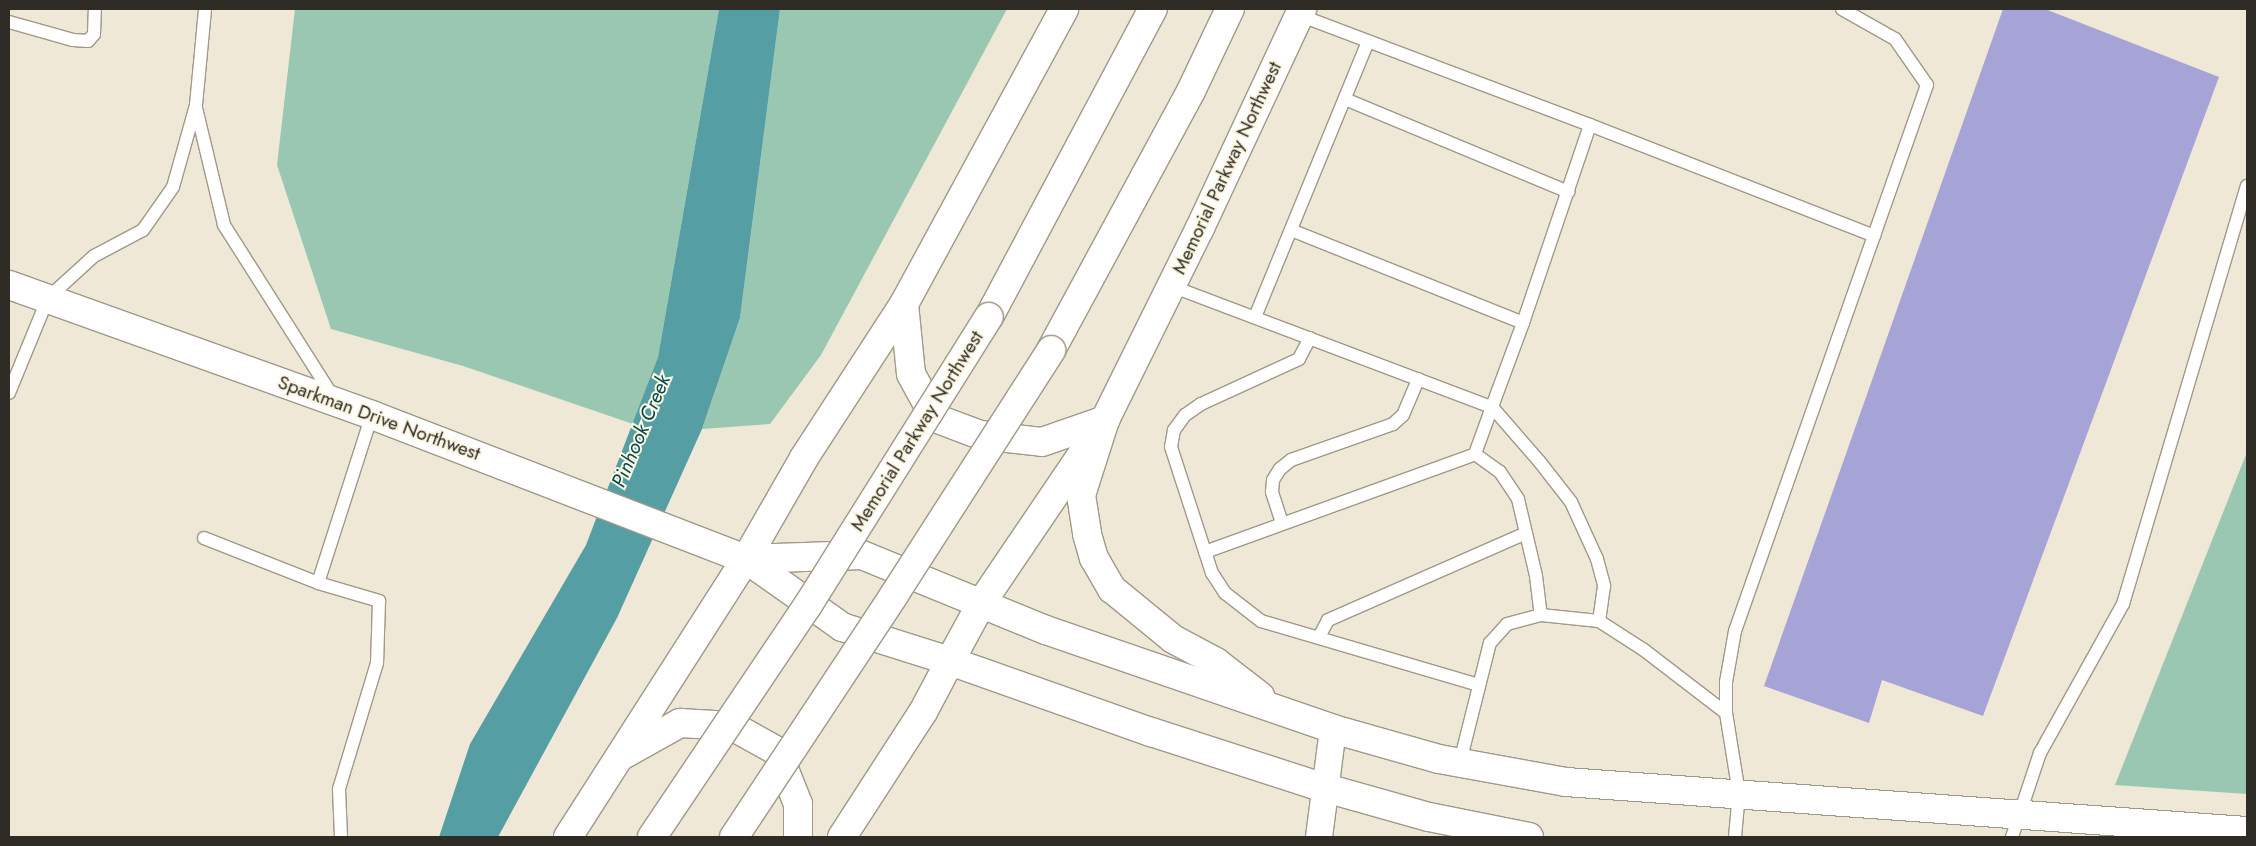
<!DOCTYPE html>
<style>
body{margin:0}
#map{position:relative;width:2256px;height:846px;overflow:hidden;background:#efe8d6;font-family:Jost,sans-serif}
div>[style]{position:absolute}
.green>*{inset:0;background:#9ac7b2}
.water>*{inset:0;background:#559ea3}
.building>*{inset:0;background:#a6a4d7}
.roads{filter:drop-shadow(1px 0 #9f9988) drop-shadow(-1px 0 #9f9988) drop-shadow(0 1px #9f9988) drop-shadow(0 -1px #9f9988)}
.service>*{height:12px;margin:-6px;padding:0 6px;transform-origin:6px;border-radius:6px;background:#fff}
.minor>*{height:26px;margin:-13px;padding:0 13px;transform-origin:13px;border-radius:13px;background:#fff}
.secondary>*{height:28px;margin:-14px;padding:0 14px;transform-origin:14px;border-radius:14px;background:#fff}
.trunk>*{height:28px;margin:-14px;padding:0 14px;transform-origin:14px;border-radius:14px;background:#fff}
.motorway>*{height:28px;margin:-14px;padding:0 14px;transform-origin:14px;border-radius:14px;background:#fff}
.bridges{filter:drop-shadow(1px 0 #9f9988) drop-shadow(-1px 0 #9f9988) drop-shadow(0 1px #9f9988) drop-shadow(0 -1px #9f9988)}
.motorway-bridge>*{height:28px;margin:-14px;padding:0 14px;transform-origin:14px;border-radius:14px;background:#fff}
span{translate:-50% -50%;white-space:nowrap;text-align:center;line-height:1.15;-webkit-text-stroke:4px #fcf6e3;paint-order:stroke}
.street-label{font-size:19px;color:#2e2c25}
.water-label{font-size:20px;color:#01484c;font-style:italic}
.frame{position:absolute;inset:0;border:10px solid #2e2c25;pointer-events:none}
</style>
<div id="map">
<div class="green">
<i style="clip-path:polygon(295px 9px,719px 9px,658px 357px,633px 424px,463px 366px,331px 329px,277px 165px)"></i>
<i style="clip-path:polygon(780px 9px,1007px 9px,821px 355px,770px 424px,702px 429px,740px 318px)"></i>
<i style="clip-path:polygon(2247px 452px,2247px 794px,2115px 785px)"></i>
</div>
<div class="water">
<i style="clip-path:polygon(719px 9px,780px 9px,740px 318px,702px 429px,617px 618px,498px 837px,439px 837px,470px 744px,586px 545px,658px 357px)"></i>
</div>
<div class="building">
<i style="clip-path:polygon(2003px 9px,2045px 9px,2219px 77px,1983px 716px,1882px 680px,1869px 723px,1764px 686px)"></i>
</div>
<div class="roads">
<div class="service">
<i style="left:1299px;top:15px;width:311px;rotate:20.7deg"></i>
<i style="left:1590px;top:125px;width:209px;rotate:108.7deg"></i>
<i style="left:1523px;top:323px;width:90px;rotate:110.3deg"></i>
<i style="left:1492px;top:407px;width:72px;rotate:49deg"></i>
<i style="left:1539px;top:461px;width:52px;rotate:52deg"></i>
<i style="left:1571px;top:502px;width:63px;rotate:65.5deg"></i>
<i style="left:1597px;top:559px;width:28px;rotate:75deg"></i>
<i style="left:1604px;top:586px;width:35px;rotate:98deg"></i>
<i style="left:9px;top:22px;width:66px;rotate:15.7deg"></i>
<i style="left:73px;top:40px;width:15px;rotate:4deg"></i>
<i style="left:88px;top:41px;width:9px;rotate:-49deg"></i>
<i style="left:94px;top:34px;width:25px;rotate:-88deg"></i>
<i style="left:1345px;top:99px;width:242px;rotate:22.6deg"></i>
<i style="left:196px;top:108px;width:120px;rotate:76.5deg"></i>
<i style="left:224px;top:225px;width:205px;rotate:57.6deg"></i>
<i style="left:1590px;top:125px;width:305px;rotate:21.3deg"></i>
<i style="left:1291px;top:230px;width:250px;rotate:21.8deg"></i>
<i style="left:1171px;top:286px;width:343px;rotate:20.7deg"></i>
<i style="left:1492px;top:407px;width:50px;rotate:109.9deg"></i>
<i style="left:1475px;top:454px;width:31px;rotate:36deg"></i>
<i style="left:1500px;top:472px;width:32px;rotate:56deg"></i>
<i style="left:1518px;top:499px;width:79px;rotate:76.8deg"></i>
<i style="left:1536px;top:576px;width:39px;rotate:83deg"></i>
<i style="left:1255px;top:317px;width:297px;rotate:-67.7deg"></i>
<i style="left:1310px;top:338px;width:24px;rotate:118deg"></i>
<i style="left:1299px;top:359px;width:108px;rotate:155.3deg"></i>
<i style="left:1201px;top:404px;width:19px;rotate:145deg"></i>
<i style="left:1185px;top:415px;width:19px;rotate:126deg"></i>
<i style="left:1174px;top:430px;width:17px;rotate:100deg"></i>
<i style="left:1171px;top:447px;width:133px;rotate:72deg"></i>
<i style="left:1212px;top:573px;width:24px;rotate:57deg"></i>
<i style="left:1225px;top:593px;width:46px;rotate:37.9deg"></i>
<i style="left:1261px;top:621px;width:227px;rotate:16.4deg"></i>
<i style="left:9px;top:393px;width:103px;rotate:-67.7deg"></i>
<i style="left:48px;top:298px;width:62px;rotate:-42.4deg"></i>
<i style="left:94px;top:256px;width:55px;rotate:-28deg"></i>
<i style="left:143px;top:230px;width:52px;rotate:-55.1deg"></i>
<i style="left:173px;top:187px;width:85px;rotate:-74.3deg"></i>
<i style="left:196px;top:105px;width:96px;rotate:-84.6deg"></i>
<i style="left:1282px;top:523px;width:33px;rotate:-108deg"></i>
<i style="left:1272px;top:492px;width:12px;rotate:-85deg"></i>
<i style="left:1273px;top:480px;width:13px;rotate:-58deg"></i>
<i style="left:1280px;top:469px;width:14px;rotate:-39deg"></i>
<i style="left:1291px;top:460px;width:108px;rotate:-19.4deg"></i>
<i style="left:1393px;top:424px;width:13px;rotate:-42deg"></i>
<i style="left:1403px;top:415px;width:39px;rotate:-67deg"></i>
<i style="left:204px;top:538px;width:123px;rotate:21.5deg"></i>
<i style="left:318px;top:583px;width:176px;rotate:-72.2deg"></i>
<i style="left:1205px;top:552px;width:287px;rotate:-19.9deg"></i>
<i style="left:318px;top:583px;width:64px;rotate:16.4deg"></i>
<i style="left:379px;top:601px;width:62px;rotate:91.8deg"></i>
<i style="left:377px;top:663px;width:132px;rotate:106.8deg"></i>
<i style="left:339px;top:789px;width:48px;rotate:87.6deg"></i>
<i style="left:1319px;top:637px;width:19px;rotate:-62deg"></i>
<i style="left:1328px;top:620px;width:216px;rotate:-23.7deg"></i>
<i style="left:1726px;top:713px;width:31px;rotate:-90deg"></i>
<i style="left:1726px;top:682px;width:52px;rotate:-80deg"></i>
<i style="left:1735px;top:631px;width:579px;rotate:-70.63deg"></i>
<i style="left:1927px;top:85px;width:56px;rotate:-124.8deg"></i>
<i style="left:1895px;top:39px;width:61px;rotate:-150.5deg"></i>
<i style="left:1460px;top:762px;width:123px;rotate:-75.9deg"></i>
<i style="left:1490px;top:643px;width:25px;rotate:-48deg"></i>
<i style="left:1507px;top:624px;width:35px;rotate:-15deg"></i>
<i style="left:1541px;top:615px;width:58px;rotate:5.9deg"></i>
<i style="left:1599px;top:621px;width:54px;rotate:32.8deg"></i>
<i style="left:1644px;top:650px;width:103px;rotate:37.5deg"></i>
<i style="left:1726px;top:713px;width:81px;rotate:80.8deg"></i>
<i style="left:1739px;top:793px;width:44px;rotate:95.2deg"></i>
<i style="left:2012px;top:837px;width:89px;rotate:-71.6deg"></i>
<i style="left:2040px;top:753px;width:171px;rotate:-60.9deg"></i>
<i style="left:2123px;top:604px;width:436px;rotate:-73.5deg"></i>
</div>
<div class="minor">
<i style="left:1319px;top:837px;width:109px;rotate:-82.6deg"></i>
</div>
<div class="secondary">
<i style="left:9px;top:285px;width:386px;rotate:19.7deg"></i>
<i style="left:372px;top:415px;width:401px;rotate:21.1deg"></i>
<i style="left:746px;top:559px;width:118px;rotate:35.3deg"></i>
<i style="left:842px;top:627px;width:113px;rotate:17.5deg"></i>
<i style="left:950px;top:661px;width:67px;rotate:-61.5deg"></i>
<i style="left:982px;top:602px;width:220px;rotate:-55.9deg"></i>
<i style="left:1105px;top:420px;width:214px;rotate:-63.7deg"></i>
<i style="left:1200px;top:228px;width:242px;rotate:-65deg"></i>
<i style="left:904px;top:304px;width:70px;rotate:84.3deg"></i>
<i style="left:911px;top:374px;width:50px;rotate:61.4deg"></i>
<i style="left:935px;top:418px;width:48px;rotate:20.7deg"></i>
<i style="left:980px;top:435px;width:62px;rotate:6.4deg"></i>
<i style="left:1042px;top:442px;width:67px;rotate:-19.2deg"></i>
<i style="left:746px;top:559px;width:116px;rotate:-60.1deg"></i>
<i style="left:804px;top:458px;width:184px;rotate:-57deg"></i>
<i style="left:904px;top:304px;width:336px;rotate:-61.5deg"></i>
</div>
<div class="trunk">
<i style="left:1105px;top:420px;width:79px;rotate:107.7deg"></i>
<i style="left:1081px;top:495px;width:39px;rotate:81deg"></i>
<i style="left:1087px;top:534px;width:25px;rotate:74deg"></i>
<i style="left:1094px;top:558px;width:36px;rotate:60deg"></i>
<i style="left:1112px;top:589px;width:79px;rotate:39.3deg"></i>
<i style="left:1173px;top:639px;width:49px;rotate:28.1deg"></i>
<i style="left:1216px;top:662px;width:56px;rotate:37.7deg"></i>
<i style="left:621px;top:756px;width:68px;rotate:-29.2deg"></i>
<i style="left:680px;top:723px;width:52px;rotate:3.3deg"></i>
<i style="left:732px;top:726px;width:51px;rotate:29.1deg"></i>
<i style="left:777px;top:751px;width:57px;rotate:68.4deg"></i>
<i style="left:798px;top:804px;width:33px;rotate:90deg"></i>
<i style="left:568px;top:837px;width:330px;rotate:-57.4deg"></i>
<i style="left:746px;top:559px;width:116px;rotate:-2deg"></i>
<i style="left:862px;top:555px;width:199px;rotate:22.2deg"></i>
<i style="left:1046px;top:630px;width:304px;rotate:19deg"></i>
<i style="left:1333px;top:729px;width:110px;rotate:15.8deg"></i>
<i style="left:1439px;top:759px;width:129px;rotate:10.3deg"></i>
<i style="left:1566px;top:782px;width:683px;rotate:4.12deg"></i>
<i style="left:842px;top:837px;width:149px;rotate:-57.1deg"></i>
<i style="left:923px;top:712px;width:58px;rotate:-62.1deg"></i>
<i style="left:950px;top:661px;width:213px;rotate:19.5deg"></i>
<i style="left:1151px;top:732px;width:172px;rotate:17.9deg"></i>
<i style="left:1315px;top:785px;width:118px;rotate:15.7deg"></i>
<i style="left:1429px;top:817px;width:102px;rotate:11.3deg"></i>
</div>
<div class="motorway">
<i style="left:989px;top:317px;width:349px;rotate:-62deg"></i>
<i style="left:1051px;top:350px;width:294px;rotate:-61.6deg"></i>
<i style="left:1191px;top:91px;width:91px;rotate:-64.6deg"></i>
</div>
</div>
<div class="bridges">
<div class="motorway-bridge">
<i style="left:652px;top:837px;width:280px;rotate:-56.1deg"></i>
<i style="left:808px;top:605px;width:340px;rotate:-57.9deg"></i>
<i style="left:734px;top:837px;width:290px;rotate:-56.5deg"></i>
<i style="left:894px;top:595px;width:291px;rotate:-57.3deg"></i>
</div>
</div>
<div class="street-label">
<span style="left:1227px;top:168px;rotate:-65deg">Memorial Parkway Northwest</span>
<span style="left:379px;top:418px;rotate:20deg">Sparkman Drive Northwest</span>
<span style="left:917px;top:431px;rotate:-58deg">Memorial Parkway Northwest</span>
</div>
<div class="water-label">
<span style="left:641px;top:431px;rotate:-67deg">Pinhook Creek</span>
</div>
<div class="frame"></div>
</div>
